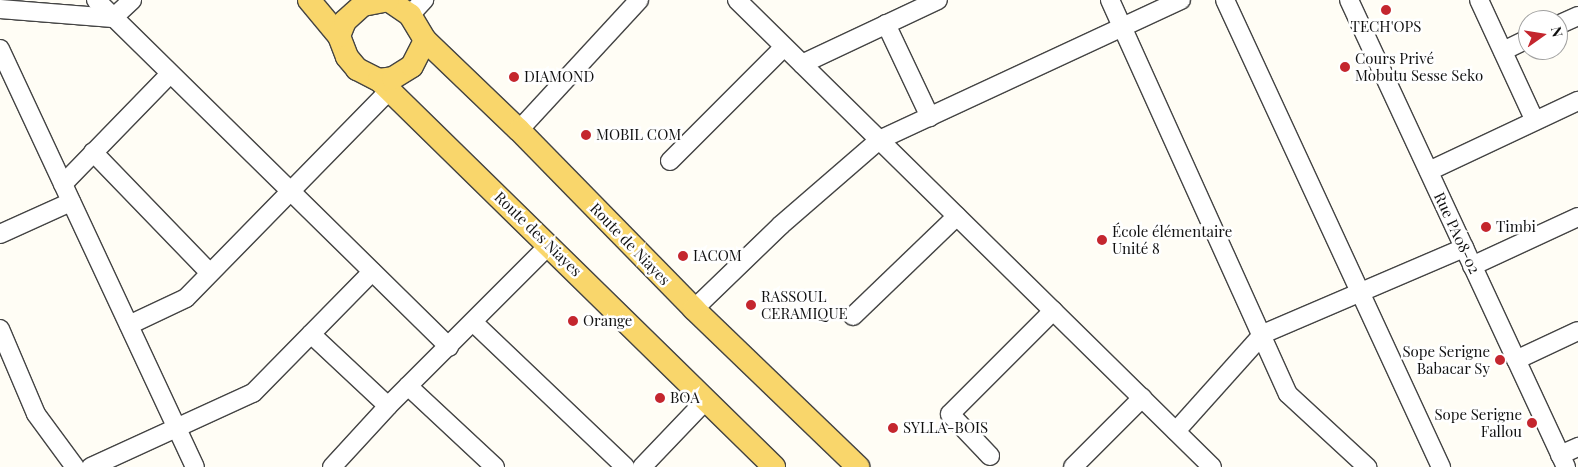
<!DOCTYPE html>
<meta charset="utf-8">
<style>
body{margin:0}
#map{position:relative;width:1578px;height:467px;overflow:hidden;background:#fffdf5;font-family:"Playfair Display",serif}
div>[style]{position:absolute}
.roads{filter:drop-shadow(1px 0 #444) drop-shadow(-1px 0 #444) drop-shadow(0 1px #444) drop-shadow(0 -1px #444)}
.minor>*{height:18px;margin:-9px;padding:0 9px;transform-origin:9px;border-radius:9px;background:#fff}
.major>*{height:22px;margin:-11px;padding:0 11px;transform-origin:11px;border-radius:11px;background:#f9d66b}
.dots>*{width:14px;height:14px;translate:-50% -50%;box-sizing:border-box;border:2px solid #fff;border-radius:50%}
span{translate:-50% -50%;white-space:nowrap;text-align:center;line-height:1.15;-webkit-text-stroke:5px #fff;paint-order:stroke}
.poi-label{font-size:15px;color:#111}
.left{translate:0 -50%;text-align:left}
.right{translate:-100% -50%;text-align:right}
.street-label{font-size:15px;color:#111}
.north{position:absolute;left:1518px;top:10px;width:50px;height:50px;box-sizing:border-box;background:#fff;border:1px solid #a0a0a0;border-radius:50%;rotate:77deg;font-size:14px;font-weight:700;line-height:20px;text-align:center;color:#111}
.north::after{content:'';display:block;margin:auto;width:18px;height:22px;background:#c4262e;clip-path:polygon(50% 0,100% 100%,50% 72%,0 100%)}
</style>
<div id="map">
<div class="roads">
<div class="minor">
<i style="left:96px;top:0;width:495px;rotate:44.5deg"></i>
<i style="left:737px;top:0;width:666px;rotate:44.51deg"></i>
<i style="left:1110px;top:0;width:432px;rotate:65.7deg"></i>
<i style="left:1288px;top:394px;width:108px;rotate:42.7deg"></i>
<i style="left:1225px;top:0;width:515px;rotate:65.18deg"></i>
<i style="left:1349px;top:0;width:515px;rotate:65.08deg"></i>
<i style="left:1479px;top:0;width:133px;rotate:65.2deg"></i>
<i style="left:0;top:9px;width:113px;rotate:4.6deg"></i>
<i style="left:113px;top:18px;width:26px;rotate:-43deg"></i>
<i style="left:410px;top:15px;width:21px;rotate:-47deg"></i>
<i style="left:886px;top:24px;width:103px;rotate:64.7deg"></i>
<i style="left:1558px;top:25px;width:22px;rotate:-24deg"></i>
<i style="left:0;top:49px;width:461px;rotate:65deg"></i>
<i style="left:1503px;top:51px;width:28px;rotate:-26deg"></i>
<i style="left:802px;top:64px;width:150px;rotate:-25.2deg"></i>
<i style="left:519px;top:130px;width:177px;rotate:-47.3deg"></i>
<i style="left:93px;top:152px;width:168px;rotate:46deg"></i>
<i style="left:670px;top:161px;width:161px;rotate:-45deg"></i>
<i style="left:1429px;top:171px;width:165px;rotate:-25.2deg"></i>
<i style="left:63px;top:184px;width:153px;rotate:-45.8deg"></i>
<i style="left:0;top:234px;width:78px;rotate:-24.3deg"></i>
<i style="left:1472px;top:266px;width:117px;rotate:-24.8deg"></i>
<i style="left:694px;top:309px;width:121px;rotate:-44deg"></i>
<i style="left:781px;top:225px;width:130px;rotate:-40.9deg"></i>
<i style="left:879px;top:140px;width:333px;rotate:-24.9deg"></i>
<i style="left:853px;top:316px;width:144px;rotate:-43.9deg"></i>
<i style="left:473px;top:322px;width:210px;rotate:43.6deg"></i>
<i style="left:129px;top:325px;width:63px;rotate:-25.3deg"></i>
<i style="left:186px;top:298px;width:289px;rotate:-45.6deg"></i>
<i style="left:0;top:329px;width:92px;rotate:67deg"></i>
<i style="left:36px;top:414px;width:66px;rotate:53.7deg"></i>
<i style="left:311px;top:334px;width:105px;rotate:43.1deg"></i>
<i style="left:1516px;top:360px;width:68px;rotate:-25.1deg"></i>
<i style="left:408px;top:386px;width:119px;rotate:43deg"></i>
<i style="left:1176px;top:431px;width:130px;rotate:-48.1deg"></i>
<i style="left:1263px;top:334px;width:219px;rotate:-23.2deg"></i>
<i style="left:1560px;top:455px;width:20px;rotate:-24deg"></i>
<i style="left:990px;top:456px;width:58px;rotate:-133.6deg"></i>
<i style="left:950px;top:414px;width:146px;rotate:-45deg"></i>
<i style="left:91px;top:467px;width:178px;rotate:-24.6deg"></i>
<i style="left:253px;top:393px;width:170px;rotate:-45.5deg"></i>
<i style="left:332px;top:467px;width:83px;rotate:-47.4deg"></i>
<i style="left:388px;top:406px;width:228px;rotate:-45deg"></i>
<i style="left:642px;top:467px;width:93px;rotate:-46.3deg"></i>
<i style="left:1073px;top:467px;width:98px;rotate:-45deg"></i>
</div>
<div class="major">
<i style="left:309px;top:0;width:47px;rotate:50.2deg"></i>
<i style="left:339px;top:36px;width:22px;rotate:69deg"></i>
<i style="left:347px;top:57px;width:16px;rotate:50deg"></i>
<i style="left:357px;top:69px;width:25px;rotate:27deg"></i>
<i style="left:379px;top:80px;width:553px;rotate:44.41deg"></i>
<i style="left:388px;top:0;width:27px;rotate:34deg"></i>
<i style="left:410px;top:15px;width:29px;rotate:59deg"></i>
<i style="left:425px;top:40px;width:130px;rotate:43.8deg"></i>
<i style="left:519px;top:130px;width:250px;rotate:45.6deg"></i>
<i style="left:694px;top:309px;width:228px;rotate:43.9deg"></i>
<i style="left:339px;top:36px;width:16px;rotate:-68deg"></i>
<i style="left:345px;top:21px;width:24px;rotate:-42deg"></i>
<i style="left:363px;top:5px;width:25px;rotate:-11deg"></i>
<i style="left:379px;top:80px;width:14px;rotate:-8deg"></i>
<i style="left:393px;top:78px;width:22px;rotate:-32deg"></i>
<i style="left:412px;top:66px;width:29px;rotate:-63deg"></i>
</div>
</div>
<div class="dots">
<i style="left:1386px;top:10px;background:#c4262e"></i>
<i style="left:1345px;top:67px;background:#c4262e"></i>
<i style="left:514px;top:77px;background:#c4262e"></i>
<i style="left:586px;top:135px;background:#c4262e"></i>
<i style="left:1486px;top:227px;background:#c4262e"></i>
<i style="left:1102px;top:240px;background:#c4262e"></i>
<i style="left:683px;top:256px;background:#c4262e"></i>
<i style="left:751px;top:305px;background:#c4262e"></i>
<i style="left:573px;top:321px;background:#c4262e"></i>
<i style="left:1500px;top:360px;background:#c4262e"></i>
<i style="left:660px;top:398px;background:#c4262e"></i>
<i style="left:1532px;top:423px;background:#c4262e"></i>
<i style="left:893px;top:428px;background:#c4262e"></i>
</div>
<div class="poi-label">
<span style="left:1386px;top:27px">TECH'OPS</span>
<span class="left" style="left:1355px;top:67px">Cours Privé<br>Mobutu Sesse Seko</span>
<span class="left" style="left:524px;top:77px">DIAMOND</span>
<span class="left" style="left:596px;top:135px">MOBIL COM</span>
<span class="left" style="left:1496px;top:227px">Timbi</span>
<span class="left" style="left:1112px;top:240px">École élémentaire<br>Unité 8</span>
<span class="left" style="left:693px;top:256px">IACOM</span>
<span class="left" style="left:761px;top:305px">RASSOUL<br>CERAMIQUE</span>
<span class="left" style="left:583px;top:321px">Orange</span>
<span class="right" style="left:1490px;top:360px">Sope Serigne<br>Babacar Sy</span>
<span class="left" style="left:670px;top:398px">BOA</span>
<span class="right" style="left:1522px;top:423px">Sope Serigne<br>Fallou</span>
<span class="left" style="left:903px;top:428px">SYLLA-BOIS</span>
</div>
<div class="street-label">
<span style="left:1457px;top:233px;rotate:65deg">Rue PA08-02</span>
<span style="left:538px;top:234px;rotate:44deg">Route des Niayes</span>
<span style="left:630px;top:244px;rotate:46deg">Route de Niayes</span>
</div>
<div class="north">N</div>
</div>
